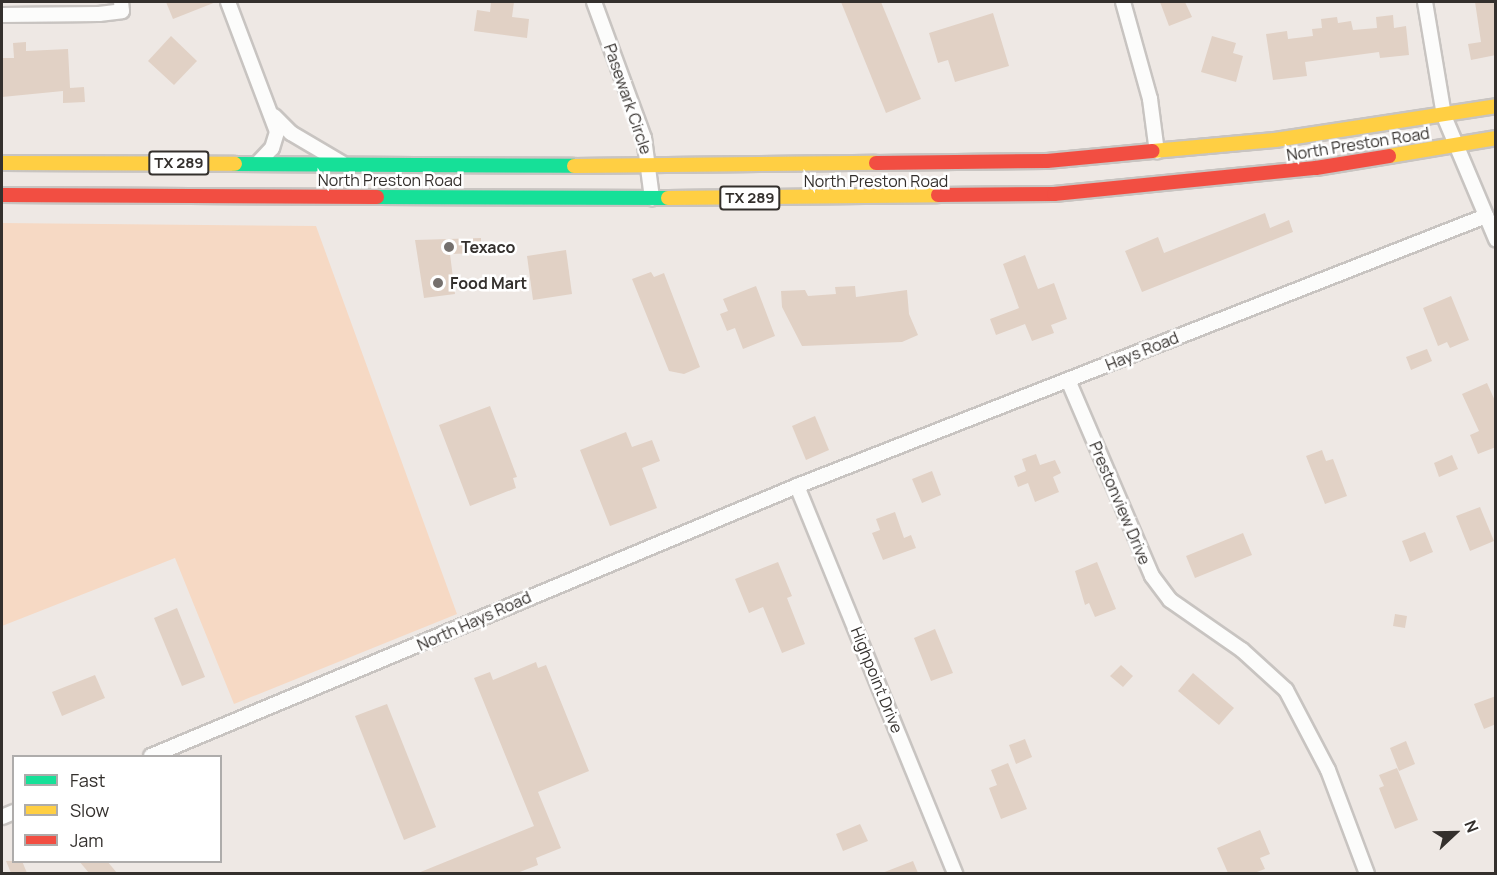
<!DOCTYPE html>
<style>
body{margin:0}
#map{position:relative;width:1497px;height:875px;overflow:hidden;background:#eee8e4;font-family:Manrope,sans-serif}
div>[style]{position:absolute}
.green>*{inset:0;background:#f6d9c4}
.building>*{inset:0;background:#e1d1c5}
.roads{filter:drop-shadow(2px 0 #c8c4c1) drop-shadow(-2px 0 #c8c4c1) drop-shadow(0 2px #c8c4c1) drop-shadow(0 -2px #c8c4c1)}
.street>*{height:14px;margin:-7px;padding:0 7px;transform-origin:7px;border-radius:7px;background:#fcfcfb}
.fast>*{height:14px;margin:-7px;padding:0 7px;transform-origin:7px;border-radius:7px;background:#16e098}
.slow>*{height:14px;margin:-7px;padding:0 7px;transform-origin:7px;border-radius:7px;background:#ffcf43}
.jam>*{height:14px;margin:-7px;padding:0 7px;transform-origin:7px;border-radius:7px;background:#f24e42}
.dots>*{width:16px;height:16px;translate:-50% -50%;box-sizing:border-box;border:3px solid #fff;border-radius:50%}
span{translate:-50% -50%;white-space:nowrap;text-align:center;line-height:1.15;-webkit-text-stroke:5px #fff;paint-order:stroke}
.shield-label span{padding:2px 4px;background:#fff;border:2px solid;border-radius:4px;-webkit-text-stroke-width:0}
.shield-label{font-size:15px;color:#34302d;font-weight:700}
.street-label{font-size:16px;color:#34302d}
.poi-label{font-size:16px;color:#34302d;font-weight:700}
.left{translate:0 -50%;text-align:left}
.frame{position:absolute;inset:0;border:3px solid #34302d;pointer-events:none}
.legend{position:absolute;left:12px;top:755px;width:210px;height:108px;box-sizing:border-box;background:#fff;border:2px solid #aeacab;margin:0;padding:8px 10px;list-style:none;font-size:18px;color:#34302d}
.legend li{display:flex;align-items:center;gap:12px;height:30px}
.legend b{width:30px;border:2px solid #aeacab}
.north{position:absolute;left:1425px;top:803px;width:60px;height:60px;-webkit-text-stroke:4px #fff;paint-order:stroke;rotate:68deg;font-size:16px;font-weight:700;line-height:24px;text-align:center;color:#34302d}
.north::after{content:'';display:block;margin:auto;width:21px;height:27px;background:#34302d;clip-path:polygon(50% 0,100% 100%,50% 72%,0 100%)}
</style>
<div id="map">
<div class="green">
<i style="clip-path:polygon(2px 223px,316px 226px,457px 614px,234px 704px,175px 558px,2px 626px)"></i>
</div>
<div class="building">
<i style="clip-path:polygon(166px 2px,216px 2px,173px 19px)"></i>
<i style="clip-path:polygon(491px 2px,514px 2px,512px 17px,529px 19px,527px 38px,474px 31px,477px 10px,490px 12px)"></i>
<i style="clip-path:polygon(841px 2px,881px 2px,921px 99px,886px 113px)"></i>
<i style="clip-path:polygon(1160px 2px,1185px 2px,1192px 17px,1169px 26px)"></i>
<i style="clip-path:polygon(1475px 2px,1496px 2px,1496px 55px,1471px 60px,1468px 44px,1481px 42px)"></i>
<i style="clip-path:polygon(993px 13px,1009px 66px,955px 82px,948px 60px,938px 63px,929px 33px)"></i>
<i style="clip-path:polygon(1393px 15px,1394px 28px,1406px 26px,1409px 55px,1380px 58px,1379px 52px,1305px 62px,1307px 76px,1273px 80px,1266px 34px,1287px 31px,1288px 39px,1313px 36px,1312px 29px,1322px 28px,1321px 19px,1337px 17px,1338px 23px,1351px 21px,1353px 30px,1377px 28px,1376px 17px)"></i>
<i style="clip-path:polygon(171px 36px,197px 61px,174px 85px,148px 61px)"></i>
<i style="clip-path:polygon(1212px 36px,1236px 43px,1233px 53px,1243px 56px,1236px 82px,1201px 72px)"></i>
<i style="clip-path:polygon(26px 42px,26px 51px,68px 49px,70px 88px,84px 87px,85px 102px,63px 103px,63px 91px,2px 97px,2px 58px,14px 58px,13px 43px)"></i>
<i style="clip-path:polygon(1265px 213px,1270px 228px,1289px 220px,1293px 232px,1142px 292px,1125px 251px,1158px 237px,1164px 253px)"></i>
<i style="clip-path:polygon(481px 238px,481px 253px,450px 254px,455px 294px,424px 298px,415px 240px)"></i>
<i style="clip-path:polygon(566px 250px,572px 294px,533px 300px,527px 256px)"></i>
<i style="clip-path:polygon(1025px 255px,1038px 289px,1054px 283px,1067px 319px,1051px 325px,1054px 333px,1032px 341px,1025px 324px,996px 335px,990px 319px,1019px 308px,1003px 264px)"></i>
<i style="clip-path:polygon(651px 272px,654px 277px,664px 273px,700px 367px,684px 374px,669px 371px,632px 279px)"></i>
<i style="clip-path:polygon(756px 286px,775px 336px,743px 349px,735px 328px,727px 331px,720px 314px,728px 311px,723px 299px)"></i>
<i style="clip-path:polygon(855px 286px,856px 297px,907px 290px,909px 314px,918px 335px,902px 342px,802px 346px,782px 307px,781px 291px,805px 290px,808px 296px,836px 294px,835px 287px)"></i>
<i style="clip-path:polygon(1451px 296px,1469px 340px,1450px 348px,1447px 342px,1438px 346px,1423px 308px)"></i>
<i style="clip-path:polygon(1427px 349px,1432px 361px,1411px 370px,1406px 357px)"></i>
<i style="clip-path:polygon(1487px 383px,1496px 403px,1496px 447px,1478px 454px,1470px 435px,1479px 431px,1462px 394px)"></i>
<i style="clip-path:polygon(490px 406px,517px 477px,513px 478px,516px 488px,470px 506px,439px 425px)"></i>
<i style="clip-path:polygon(815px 416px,829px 450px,806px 460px,792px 426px)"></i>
<i style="clip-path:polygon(626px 432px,632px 447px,652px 440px,660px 461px,642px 468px,657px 508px,610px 526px,580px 450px)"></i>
<i style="clip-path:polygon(1322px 450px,1326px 461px,1333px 459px,1347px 496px,1325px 504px,1306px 456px)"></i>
<i style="clip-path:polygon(1036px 454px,1040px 465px,1055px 460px,1061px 473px,1053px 477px,1059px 492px,1035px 502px,1028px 483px,1018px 487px,1014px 476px,1026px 471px,1022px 459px)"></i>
<i style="clip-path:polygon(1452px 455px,1458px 469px,1439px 477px,1434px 463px)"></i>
<i style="clip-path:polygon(932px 471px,941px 495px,922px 503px,912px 479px)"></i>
<i style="clip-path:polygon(1480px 507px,1494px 541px,1470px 551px,1456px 516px)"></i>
<i style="clip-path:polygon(895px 512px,904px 538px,911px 535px,916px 548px,883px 560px,872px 533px,880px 530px,876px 519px)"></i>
<i style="clip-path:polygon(1425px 532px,1433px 552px,1410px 562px,1402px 541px)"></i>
<i style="clip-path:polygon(1243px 533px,1252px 555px,1195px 578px,1186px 556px)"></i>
<i style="clip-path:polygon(778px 562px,792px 596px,787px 598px,805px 644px,782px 653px,763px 607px,749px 613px,735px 579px)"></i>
<i style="clip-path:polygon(1097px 562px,1116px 609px,1095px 617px,1089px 603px,1085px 605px,1075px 571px)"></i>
<i style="clip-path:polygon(177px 608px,205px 677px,182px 686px,154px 618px)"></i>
<i style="clip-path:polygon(1395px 614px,1407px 616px,1405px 628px,1393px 626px)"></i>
<i style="clip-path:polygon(935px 629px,953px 673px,931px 681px,914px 638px)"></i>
<i style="clip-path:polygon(536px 662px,538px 668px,546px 665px,589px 771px,538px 792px,561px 848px,536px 858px,538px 865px,517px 873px,418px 873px,534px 826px,474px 678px,490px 672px,493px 680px)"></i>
<i style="clip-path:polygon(1121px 665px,1133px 676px,1123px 687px,1110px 676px)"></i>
<i style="clip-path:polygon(1193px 673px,1234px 708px,1219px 725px,1178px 691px)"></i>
<i style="clip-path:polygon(95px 675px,105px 698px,62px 716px,52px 692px)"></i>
<i style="clip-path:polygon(1496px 696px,1496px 724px,1484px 729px,1474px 704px)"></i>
<i style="clip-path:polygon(387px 704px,436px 827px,404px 840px,355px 716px)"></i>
<i style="clip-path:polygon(1025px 739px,1032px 757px,1016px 764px,1009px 745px)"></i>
<i style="clip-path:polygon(1406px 741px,1415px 764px,1399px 771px,1390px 748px)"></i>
<i style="clip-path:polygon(1008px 763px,1027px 809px,1001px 819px,989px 788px,997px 785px,991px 770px)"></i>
<i style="clip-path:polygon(1397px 768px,1418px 820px,1395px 829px,1379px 788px,1384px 786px,1379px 775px)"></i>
<i style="clip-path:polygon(860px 824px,868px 841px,843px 851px,836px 834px)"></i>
<i style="clip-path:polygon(1260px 830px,1270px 854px,1260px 858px,1265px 869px,1254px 873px,1228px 873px,1217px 848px)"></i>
<i style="clip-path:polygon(6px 861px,22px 861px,27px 873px,11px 873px)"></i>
<i style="clip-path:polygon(79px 861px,107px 861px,117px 873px,89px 873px)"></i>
<i style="clip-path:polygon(913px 861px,918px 873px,882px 873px)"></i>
</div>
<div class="roads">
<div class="street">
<i style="left:228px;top:2px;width:139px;rotate:69.3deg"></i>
<i style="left:277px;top:132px;width:17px;rotate:107deg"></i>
<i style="left:272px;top:148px;width:21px;rotate:133deg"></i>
<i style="left:594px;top:2px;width:145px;rotate:69.8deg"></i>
<i style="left:644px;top:138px;width:61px;rotate:82.4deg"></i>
<i style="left:1123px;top:2px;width:101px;rotate:74.4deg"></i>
<i style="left:1150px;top:99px;width:53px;rotate:82.5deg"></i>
<i style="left:1425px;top:2px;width:116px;rotate:80.5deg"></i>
<i style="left:1444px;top:116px;width:134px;rotate:67.1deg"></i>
<i style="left:2px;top:15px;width:97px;rotate:-0.6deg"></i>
<i style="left:99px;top:14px;width:23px;rotate:-7deg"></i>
<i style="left:122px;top:11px;width:9px;rotate:-96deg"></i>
<i style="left:274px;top:116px;width:24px;rotate:45deg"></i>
<i style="left:291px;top:133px;width:59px;rotate:30.5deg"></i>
<i style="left:1068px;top:380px;width:213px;rotate:66.8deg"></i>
<i style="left:1152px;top:576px;width:30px;rotate:53deg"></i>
<i style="left:1170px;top:600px;width:88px;rotate:34.8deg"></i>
<i style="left:1242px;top:650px;width:59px;rotate:42.3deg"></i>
<i style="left:1286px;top:690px;width:90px;rotate:62.3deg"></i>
<i style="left:1328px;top:770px;width:111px;rotate:69.4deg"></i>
<i style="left:797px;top:486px;width:419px;rotate:67.8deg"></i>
<i style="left:151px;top:756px;width:700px;rotate:-22.68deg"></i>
<i style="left:797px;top:486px;width:740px;rotate:-21.4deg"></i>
<i style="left:2px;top:817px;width:13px;rotate:-23deg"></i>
</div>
<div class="fast">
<i style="left:235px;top:164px;width:339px;rotate:0.3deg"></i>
<i style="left:377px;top:197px;width:291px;rotate:0.2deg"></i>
</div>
<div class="slow">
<i style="left:1153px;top:151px;width:122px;rotate:-5.2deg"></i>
<i style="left:1275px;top:140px;width:224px;rotate:-8.7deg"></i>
<i style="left:1389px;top:156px;width:109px;rotate:-9.5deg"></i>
<i style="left:2px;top:163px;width:233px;rotate:0.2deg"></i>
<i style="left:574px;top:166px;width:302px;rotate:-0.6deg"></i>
<i style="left:668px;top:198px;width:270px;rotate:-0.6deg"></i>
</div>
<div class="jam">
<i style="left:876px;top:163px;width:171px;rotate:-0.7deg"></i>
<i style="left:1047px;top:161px;width:106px;rotate:-5.4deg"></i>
<i style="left:2px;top:195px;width:375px;rotate:0.3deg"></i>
<i style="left:938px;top:195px;width:116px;rotate:-0.5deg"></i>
<i style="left:1054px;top:194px;width:263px;rotate:-5.7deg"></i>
<i style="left:1316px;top:168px;width:74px;rotate:-9.3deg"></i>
</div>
</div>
<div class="dots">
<i style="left:449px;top:247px;background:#75706d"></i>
<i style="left:438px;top:283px;background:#75706d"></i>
</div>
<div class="shield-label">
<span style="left:179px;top:163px">TX 289</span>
<span style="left:750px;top:198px">TX 289</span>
</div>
<div class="street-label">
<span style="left:628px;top:99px;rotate:71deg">Pasewark Circle</span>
<span style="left:1358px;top:144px;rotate:-9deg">North Preston Road</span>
<span style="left:390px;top:180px">North Preston Road</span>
<span style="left:876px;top:181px">North Preston Road</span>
<span style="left:1142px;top:351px;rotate:-22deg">Hays Road</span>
<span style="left:1120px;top:503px;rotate:67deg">Prestonview Drive</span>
<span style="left:474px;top:621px;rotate:-24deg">North Hays Road</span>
<span style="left:877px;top:680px;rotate:68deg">Highpoint Drive</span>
</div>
<div class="poi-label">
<span class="left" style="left:461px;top:247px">Texaco</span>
<span class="left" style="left:450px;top:283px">Food Mart</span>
</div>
<div class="frame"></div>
<ul class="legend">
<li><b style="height:8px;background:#16e098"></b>Fast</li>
<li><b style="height:8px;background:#ffcf43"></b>Slow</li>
<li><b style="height:8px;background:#f24e42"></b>Jam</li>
</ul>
<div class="north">N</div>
</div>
